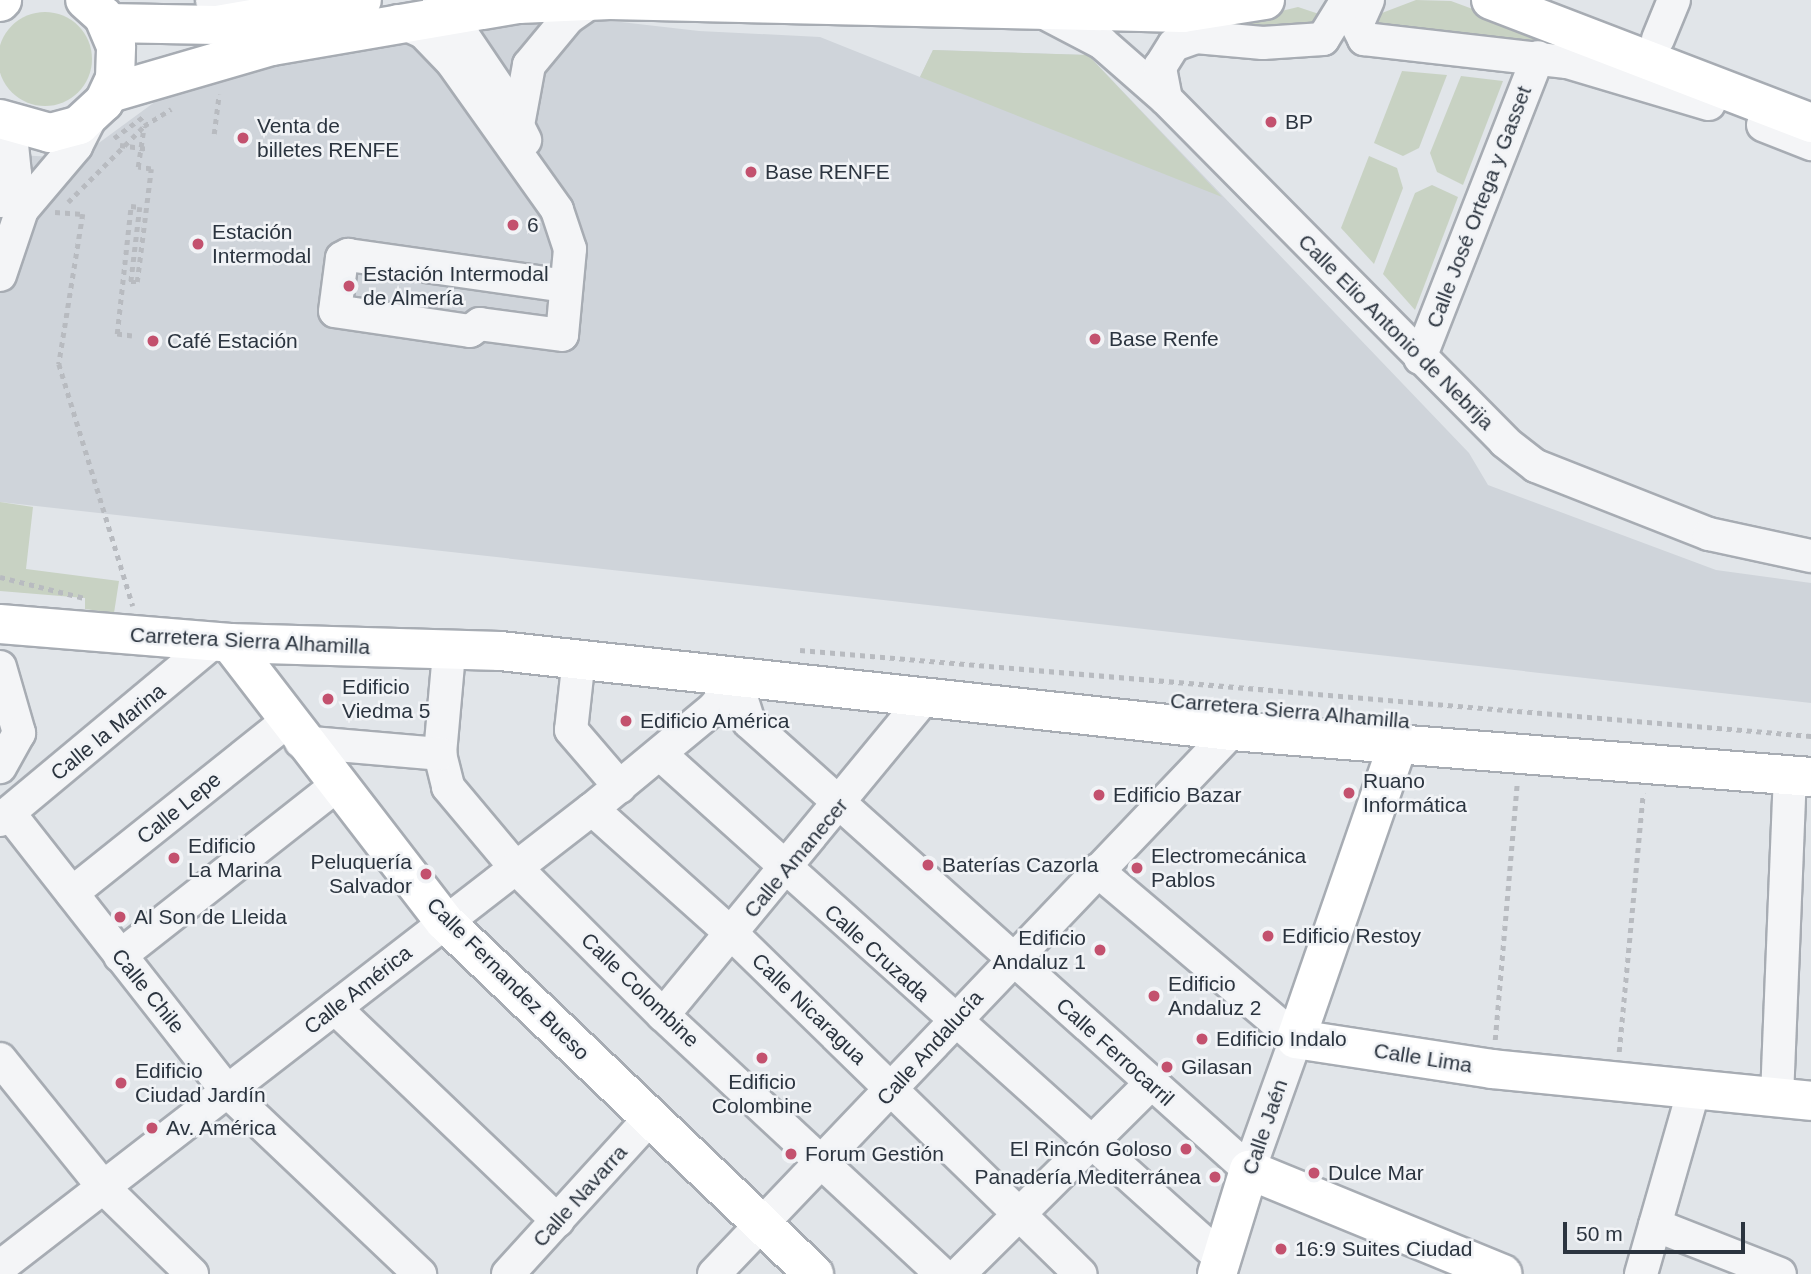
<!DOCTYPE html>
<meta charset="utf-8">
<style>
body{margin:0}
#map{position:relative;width:1811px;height:1274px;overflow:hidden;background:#e1e5e9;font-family:Arial,sans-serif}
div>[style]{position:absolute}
.built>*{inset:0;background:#cfd4da}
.green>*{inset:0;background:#c8d2c3}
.round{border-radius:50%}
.path>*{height:4.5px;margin-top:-2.25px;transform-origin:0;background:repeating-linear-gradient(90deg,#b8bbc0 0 5px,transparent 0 10px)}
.roads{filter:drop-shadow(2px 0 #a7acb3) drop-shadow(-2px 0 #a7acb3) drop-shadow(0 2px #a7acb3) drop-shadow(0 -2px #a7acb3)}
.minor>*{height:32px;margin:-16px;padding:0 16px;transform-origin:16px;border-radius:16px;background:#f4f5f7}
.major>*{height:38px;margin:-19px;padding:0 19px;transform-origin:19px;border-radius:19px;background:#fff}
.dots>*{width:19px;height:19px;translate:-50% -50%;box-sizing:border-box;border:4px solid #f1f3f6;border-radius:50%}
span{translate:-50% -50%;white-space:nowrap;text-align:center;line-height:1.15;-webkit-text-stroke:5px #f1f3f6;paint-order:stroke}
.poi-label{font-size:21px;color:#2b343f}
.left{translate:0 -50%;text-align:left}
.right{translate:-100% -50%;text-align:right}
.street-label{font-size:21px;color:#2b343f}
.scale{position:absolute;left:1563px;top:1222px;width:182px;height:32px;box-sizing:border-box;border:4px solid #2b343f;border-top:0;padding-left:9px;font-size:21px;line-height:24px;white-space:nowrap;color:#2b343f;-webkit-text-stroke:5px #f1f3f6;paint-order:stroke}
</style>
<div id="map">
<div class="built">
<i style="clip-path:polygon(611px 16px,612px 21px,699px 31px,820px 37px,920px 77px,933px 50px,1088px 55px,1469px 453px,1488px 485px,1716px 570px,1811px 583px,1811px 703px,0 502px,0 154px,54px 157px,92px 148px,171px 90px,392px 33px)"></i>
</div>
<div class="green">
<i style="clip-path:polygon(1416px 0,1451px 1px,1562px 42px,1559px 51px,1378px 34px,1370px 21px,1374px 16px)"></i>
<i style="clip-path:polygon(1298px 7px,1322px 15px,1310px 33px,1223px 25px)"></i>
<i class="round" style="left:-2px;top:12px;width:94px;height:94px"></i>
<i style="clip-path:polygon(933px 50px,1088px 55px,1222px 197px,920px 77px)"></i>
<i style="clip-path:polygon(1402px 71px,1447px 75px,1419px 148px,1403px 156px,1374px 143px)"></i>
<i style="clip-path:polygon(1461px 76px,1503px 81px,1463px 185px,1437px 172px,1430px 153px)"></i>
<i style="clip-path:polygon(1369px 156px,1397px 168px,1403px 188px,1374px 264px,1341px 228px)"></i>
<i style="clip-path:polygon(1432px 185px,1458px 197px,1415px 310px,1383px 274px,1415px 193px)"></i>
<i style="clip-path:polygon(0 502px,33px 507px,26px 569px,119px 581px,114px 613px,85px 609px,85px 598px,0 591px)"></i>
</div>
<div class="path">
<i style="left:214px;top:134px;width:40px;rotate:-82.9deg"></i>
<i style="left:114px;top:138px;width:36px;rotate:-36deg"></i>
<i style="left:120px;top:145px;width:27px;rotate:8deg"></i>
<i style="left:68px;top:202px;width:106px;rotate:-45deg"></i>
<i style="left:55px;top:212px;width:28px;rotate:4deg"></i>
<i style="left:83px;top:214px;width:152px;rotate:99.1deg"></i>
<i style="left:59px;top:364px;width:253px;rotate:73deg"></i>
<i style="left:132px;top:336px;width:15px;rotate:-172deg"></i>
<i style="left:117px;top:334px;width:129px;rotate:-83.8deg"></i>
<i style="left:131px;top:206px;width:9px;rotate:6deg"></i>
<i style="left:140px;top:207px;width:76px;rotate:96.8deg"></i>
<i style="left:131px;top:282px;width:6px"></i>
<i style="left:137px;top:282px;width:114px;rotate:-82.9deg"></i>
<i style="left:151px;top:169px;width:13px;rotate:-171deg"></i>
<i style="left:138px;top:167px;width:41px;rotate:-81.7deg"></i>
<i style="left:144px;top:126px;width:32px;rotate:-32deg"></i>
<i style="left:0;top:577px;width:87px;rotate:14deg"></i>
<i style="left:800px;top:650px;width:1015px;rotate:4.86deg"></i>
<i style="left:1495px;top:1040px;width:257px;rotate:-85.1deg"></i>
<i style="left:1619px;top:1052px;width:260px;rotate:-84.7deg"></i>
</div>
<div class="roads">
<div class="minor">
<i style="left:212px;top:0;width:54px;rotate:16.1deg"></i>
<i style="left:439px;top:0;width:111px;rotate:56deg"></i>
<i style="left:501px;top:92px;width:54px;rotate:63.4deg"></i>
<i style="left:1368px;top:0;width:27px;rotate:114deg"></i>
<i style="left:1357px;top:25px;width:16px;rotate:63deg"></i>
<i style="left:1364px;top:39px;width:204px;rotate:6.5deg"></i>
<i style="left:1567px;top:62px;width:148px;rotate:16.5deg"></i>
<i style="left:1043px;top:12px;width:67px;rotate:27.7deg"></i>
<i style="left:1102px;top:43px;width:85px;rotate:41.2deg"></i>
<i style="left:1166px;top:99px;width:482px;rotate:45.3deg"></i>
<i style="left:1505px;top:442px;width:39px;rotate:38deg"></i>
<i style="left:1536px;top:466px;width:186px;rotate:21.5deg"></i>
<i style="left:1709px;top:534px;width:104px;rotate:12.2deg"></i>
<i style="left:398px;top:21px;width:27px;rotate:24deg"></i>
<i style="left:423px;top:32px;width:42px;rotate:46deg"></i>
<i style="left:452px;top:62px;width:181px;rotate:54.6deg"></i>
<i style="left:557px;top:210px;width:41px;rotate:71.6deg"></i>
<i style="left:570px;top:249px;width:86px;rotate:95.3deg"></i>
<i style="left:562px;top:335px;width:83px;rotate:-172.4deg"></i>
<i style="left:480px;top:324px;width:12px;rotate:145deg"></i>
<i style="left:470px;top:331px;width:136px;rotate:-171.6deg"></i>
<i style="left:335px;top:311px;width:53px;rotate:-82.5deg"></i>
<i style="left:342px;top:258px;width:7px;rotate:-27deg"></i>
<i style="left:348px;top:255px;width:219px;rotate:8.1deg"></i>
<i style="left:1658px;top:39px;width:42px;rotate:-67.7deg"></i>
<i style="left:1166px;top:99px;width:33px;rotate:-101deg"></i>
<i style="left:1160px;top:67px;width:26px;rotate:-58deg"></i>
<i style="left:1174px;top:45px;width:23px;rotate:-20deg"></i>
<i style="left:1196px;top:37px;width:67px;rotate:5.1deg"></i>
<i style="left:1263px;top:43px;width:60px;rotate:-3.8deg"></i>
<i style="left:1323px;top:39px;width:46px;rotate:-58.4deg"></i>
<i style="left:518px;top:125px;width:61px;rotate:-79.6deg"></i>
<i style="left:529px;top:65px;width:61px;rotate:-50.3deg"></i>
<i style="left:568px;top:18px;width:29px;rotate:-35deg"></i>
<i style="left:1763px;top:125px;width:52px;rotate:21.6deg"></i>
<i style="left:0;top:201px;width:31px;rotate:-61deg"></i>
<i style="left:15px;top:174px;width:49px;rotate:-95.8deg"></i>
<i style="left:0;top:275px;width:69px;rotate:-71.3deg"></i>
<i style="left:22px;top:210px;width:84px;rotate:-49.8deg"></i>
<i style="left:76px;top:146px;width:33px;rotate:-63deg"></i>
<i style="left:1420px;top:358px;width:323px;rotate:-68.6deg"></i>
<i style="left:449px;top:653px;width:101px;rotate:95.1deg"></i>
<i style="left:440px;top:754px;width:34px;rotate:76deg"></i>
<i style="left:448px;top:787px;width:106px;rotate:50deg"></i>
<i style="left:516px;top:868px;width:208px;rotate:45deg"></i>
<i style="left:663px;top:1015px;width:381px;rotate:42.9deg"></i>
<i style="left:0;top:667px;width:69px;rotate:73.9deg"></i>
<i style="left:19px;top:733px;width:39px;rotate:119deg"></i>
<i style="left:577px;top:676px;width:54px;rotate:96.3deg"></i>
<i style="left:571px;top:730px;width:75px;rotate:49.3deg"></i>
<i style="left:736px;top:681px;width:43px;rotate:72.4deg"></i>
<i style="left:749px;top:722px;width:671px;rotate:41.86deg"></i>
<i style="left:1249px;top:1170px;width:139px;rotate:-70.3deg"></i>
<i style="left:1296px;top:1039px;width:261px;rotate:-139.7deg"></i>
<i style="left:301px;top:742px;width:140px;rotate:4.9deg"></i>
<i style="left:660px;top:754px;width:756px;rotate:41.94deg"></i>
<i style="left:592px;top:809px;width:188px;rotate:41.8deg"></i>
<i style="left:732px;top:934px;width:487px;rotate:44.3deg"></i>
<i style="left:9px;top:813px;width:355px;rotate:51.9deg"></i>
<i style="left:228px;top:1092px;width:265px;rotate:43.5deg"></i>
<i style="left:0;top:820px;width:278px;rotate:-39.8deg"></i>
<i style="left:72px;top:893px;width:274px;rotate:-38.6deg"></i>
<i style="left:120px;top:956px;width:273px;rotate:-38.2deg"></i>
<i style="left:335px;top:1008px;width:308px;rotate:43.7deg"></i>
<i style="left:663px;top:1015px;width:411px;rotate:-50.5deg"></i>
<i style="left:0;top:1059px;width:166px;rotate:51.1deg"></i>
<i style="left:104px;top:1188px;width:123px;rotate:44.3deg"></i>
<i style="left:1777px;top:1097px;width:322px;rotate:-87.7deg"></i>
<i style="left:1655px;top:1225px;width:134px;rotate:21.4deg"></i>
<i style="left:0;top:1267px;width:748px;rotate:-37.73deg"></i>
<i style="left:592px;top:809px;width:157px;rotate:-39.6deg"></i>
<i style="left:713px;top:709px;width:36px;rotate:-51deg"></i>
<i style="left:508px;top:1274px;width:212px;rotate:-47.7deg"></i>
<i style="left:714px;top:1274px;width:750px;rotate:-46.35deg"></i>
<i style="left:959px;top:1274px;width:269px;rotate:-44.8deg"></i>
<i style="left:1641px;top:1274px;width:192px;rotate:-74deg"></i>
</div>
<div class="major">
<i style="left:1491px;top:0;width:343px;rotate:21deg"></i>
<i style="left:0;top:2px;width:3px;rotate:-45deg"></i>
<i style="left:107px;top:23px;width:110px;rotate:1deg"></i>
<i style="left:217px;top:25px;width:147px;rotate:-9.8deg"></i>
<i style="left:110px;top:93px;width:169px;rotate:-16.2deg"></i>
<i style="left:272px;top:46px;width:251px;rotate:-9.7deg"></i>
<i style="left:519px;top:4px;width:91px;rotate:-2.5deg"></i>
<i style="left:610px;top:0;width:573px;rotate:1.3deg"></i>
<i style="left:1183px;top:13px;width:83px;rotate:-9deg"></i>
<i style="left:0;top:119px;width:52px;rotate:15.6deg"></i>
<i style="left:50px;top:133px;width:30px;rotate:-15deg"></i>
<i style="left:79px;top:125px;width:34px;rotate:-43deg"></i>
<i style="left:104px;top:102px;width:26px;rotate:-65deg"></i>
<i style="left:115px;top:78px;width:32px;rotate:-88deg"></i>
<i style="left:116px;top:46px;width:33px;rotate:-113deg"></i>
<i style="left:103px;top:16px;width:24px;rotate:-138deg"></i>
<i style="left:0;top:624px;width:231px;rotate:4.7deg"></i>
<i style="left:230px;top:643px;width:270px;rotate:1.7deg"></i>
<i style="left:500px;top:651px;width:736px;rotate:6.24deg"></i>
<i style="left:1232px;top:731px;width:581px;rotate:4.54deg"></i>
<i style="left:230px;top:643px;width:352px;rotate:52.4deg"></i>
<i style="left:445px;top:922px;width:510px;rotate:43.65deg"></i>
<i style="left:1398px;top:744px;width:312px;rotate:109.1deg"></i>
<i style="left:1296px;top:1039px;width:198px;rotate:8.7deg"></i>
<i style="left:1492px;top:1069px;width:321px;rotate:5.7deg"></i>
<i style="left:1217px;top:1274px;width:109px;rotate:-72.9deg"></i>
<i style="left:1249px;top:1170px;width:274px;rotate:22.3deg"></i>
</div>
</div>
<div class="dots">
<i style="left:1271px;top:122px;background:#c3516e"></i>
<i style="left:243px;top:138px;background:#c3516e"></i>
<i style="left:751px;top:172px;background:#c3516e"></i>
<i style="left:513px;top:225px;background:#c3516e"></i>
<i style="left:198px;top:244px;background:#c3516e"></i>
<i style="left:349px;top:286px;background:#c3516e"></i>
<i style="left:1095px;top:339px;background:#c3516e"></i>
<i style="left:153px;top:341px;background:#c3516e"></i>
<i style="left:328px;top:699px;background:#c3516e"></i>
<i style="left:626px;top:721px;background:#c3516e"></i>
<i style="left:1349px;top:793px;background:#c3516e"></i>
<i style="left:1099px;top:795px;background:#c3516e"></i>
<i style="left:174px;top:858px;background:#c3516e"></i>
<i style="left:928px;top:865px;background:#c3516e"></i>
<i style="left:1137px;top:868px;background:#c3516e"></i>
<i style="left:426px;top:874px;background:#c3516e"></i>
<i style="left:120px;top:917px;background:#c3516e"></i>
<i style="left:1268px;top:936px;background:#c3516e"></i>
<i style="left:1100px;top:950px;background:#c3516e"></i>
<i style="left:1154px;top:996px;background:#c3516e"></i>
<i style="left:1202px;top:1039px;background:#c3516e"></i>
<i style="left:762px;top:1058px;background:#c3516e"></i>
<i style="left:1167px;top:1067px;background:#c3516e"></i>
<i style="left:121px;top:1083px;background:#c3516e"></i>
<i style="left:152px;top:1128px;background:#c3516e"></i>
<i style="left:1186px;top:1149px;background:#c3516e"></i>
<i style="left:791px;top:1154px;background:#c3516e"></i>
<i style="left:1314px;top:1173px;background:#c3516e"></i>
<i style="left:1215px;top:1177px;background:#c3516e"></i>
<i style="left:1281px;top:1249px;background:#c3516e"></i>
</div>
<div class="poi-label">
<span class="left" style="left:1285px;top:122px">BP</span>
<span class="left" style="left:257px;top:138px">Venta de<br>billetes RENFE</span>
<span class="left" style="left:765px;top:172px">Base RENFE</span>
<span class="left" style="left:527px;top:225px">6</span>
<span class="left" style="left:212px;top:244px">Estación<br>Intermodal</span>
<span class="left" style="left:363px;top:286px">Estación Intermodal<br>de Almería</span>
<span class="left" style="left:1109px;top:339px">Base Renfe</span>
<span class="left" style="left:167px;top:341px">Café Estación</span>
<span class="left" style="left:342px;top:699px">Edificio<br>Viedma 5</span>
<span class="left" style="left:640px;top:721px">Edificio América</span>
<span class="left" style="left:1363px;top:793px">Ruano<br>Informática</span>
<span class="left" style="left:1113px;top:795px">Edificio Bazar</span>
<span class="left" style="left:188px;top:858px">Edificio<br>La Marina</span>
<span class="left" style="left:1151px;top:868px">Electromecánica<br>Pablos</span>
<span class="right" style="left:412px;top:874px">Peluquería<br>Salvador</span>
<span class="left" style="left:942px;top:865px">Baterías Cazorla</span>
<span class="left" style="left:134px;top:917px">Al Son de Lleida</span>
<span class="left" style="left:1282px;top:936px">Edificio Restoy</span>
<span class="right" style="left:1086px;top:950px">Edificio<br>Andaluz 1</span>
<span class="left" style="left:1168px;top:996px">Edificio<br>Andaluz 2</span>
<span class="left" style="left:1216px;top:1039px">Edificio Indalo</span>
<span class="left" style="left:1181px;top:1067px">Gilasan</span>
<span class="left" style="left:135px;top:1083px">Edificio<br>Ciudad Jardín</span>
<span style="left:762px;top:1094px">Edificio<br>Colombine</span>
<span class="left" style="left:166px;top:1128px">Av. América</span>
<span class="right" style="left:1172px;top:1149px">El Rincón Goloso</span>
<span class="left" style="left:805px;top:1154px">Forum Gestión</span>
<span class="left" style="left:1328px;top:1173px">Dulce Mar</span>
<span class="right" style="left:1201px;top:1177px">Panadería Mediterránea</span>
<span class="left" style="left:1295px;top:1249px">16:9 Suites Ciudad</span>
</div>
<div class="street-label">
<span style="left:1479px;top:207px;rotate:-69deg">Calle José Ortega y Gasset</span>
<span style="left:1396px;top:332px;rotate:45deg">Calle Elio Antonio de Nebrija</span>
<span style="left:250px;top:641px;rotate:3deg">Carretera Sierra Alhamilla</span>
<span style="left:1290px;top:711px;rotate:5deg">Carretera Sierra Alhamilla</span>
<span style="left:108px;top:732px;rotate:-39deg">Calle la Marina</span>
<span style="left:179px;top:808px;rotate:-39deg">Calle Lepe</span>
<span style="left:796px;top:858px;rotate:-50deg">Calle Amanecer</span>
<span style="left:877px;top:953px;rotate:42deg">Calle Cruzada</span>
<span style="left:508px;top:979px;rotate:45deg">Calle Fernandez Bueso</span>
<span style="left:358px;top:990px;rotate:-38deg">Calle América</span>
<span style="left:640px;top:990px;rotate:44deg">Calle Colombine</span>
<span style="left:148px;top:991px;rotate:51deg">Calle Chile</span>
<span style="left:809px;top:1009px;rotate:44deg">Calle Nicaragua</span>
<span style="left:930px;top:1048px;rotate:-48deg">Calle Andalucía</span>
<span style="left:1115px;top:1052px;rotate:42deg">Calle Ferrocarril</span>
<span style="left:1423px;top:1058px;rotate:9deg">Calle Lima</span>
<span style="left:1265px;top:1127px;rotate:-71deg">Calle Jaén</span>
<span style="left:580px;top:1196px;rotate:-48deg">Calle Navarra</span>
</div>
<div class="scale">50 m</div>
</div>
